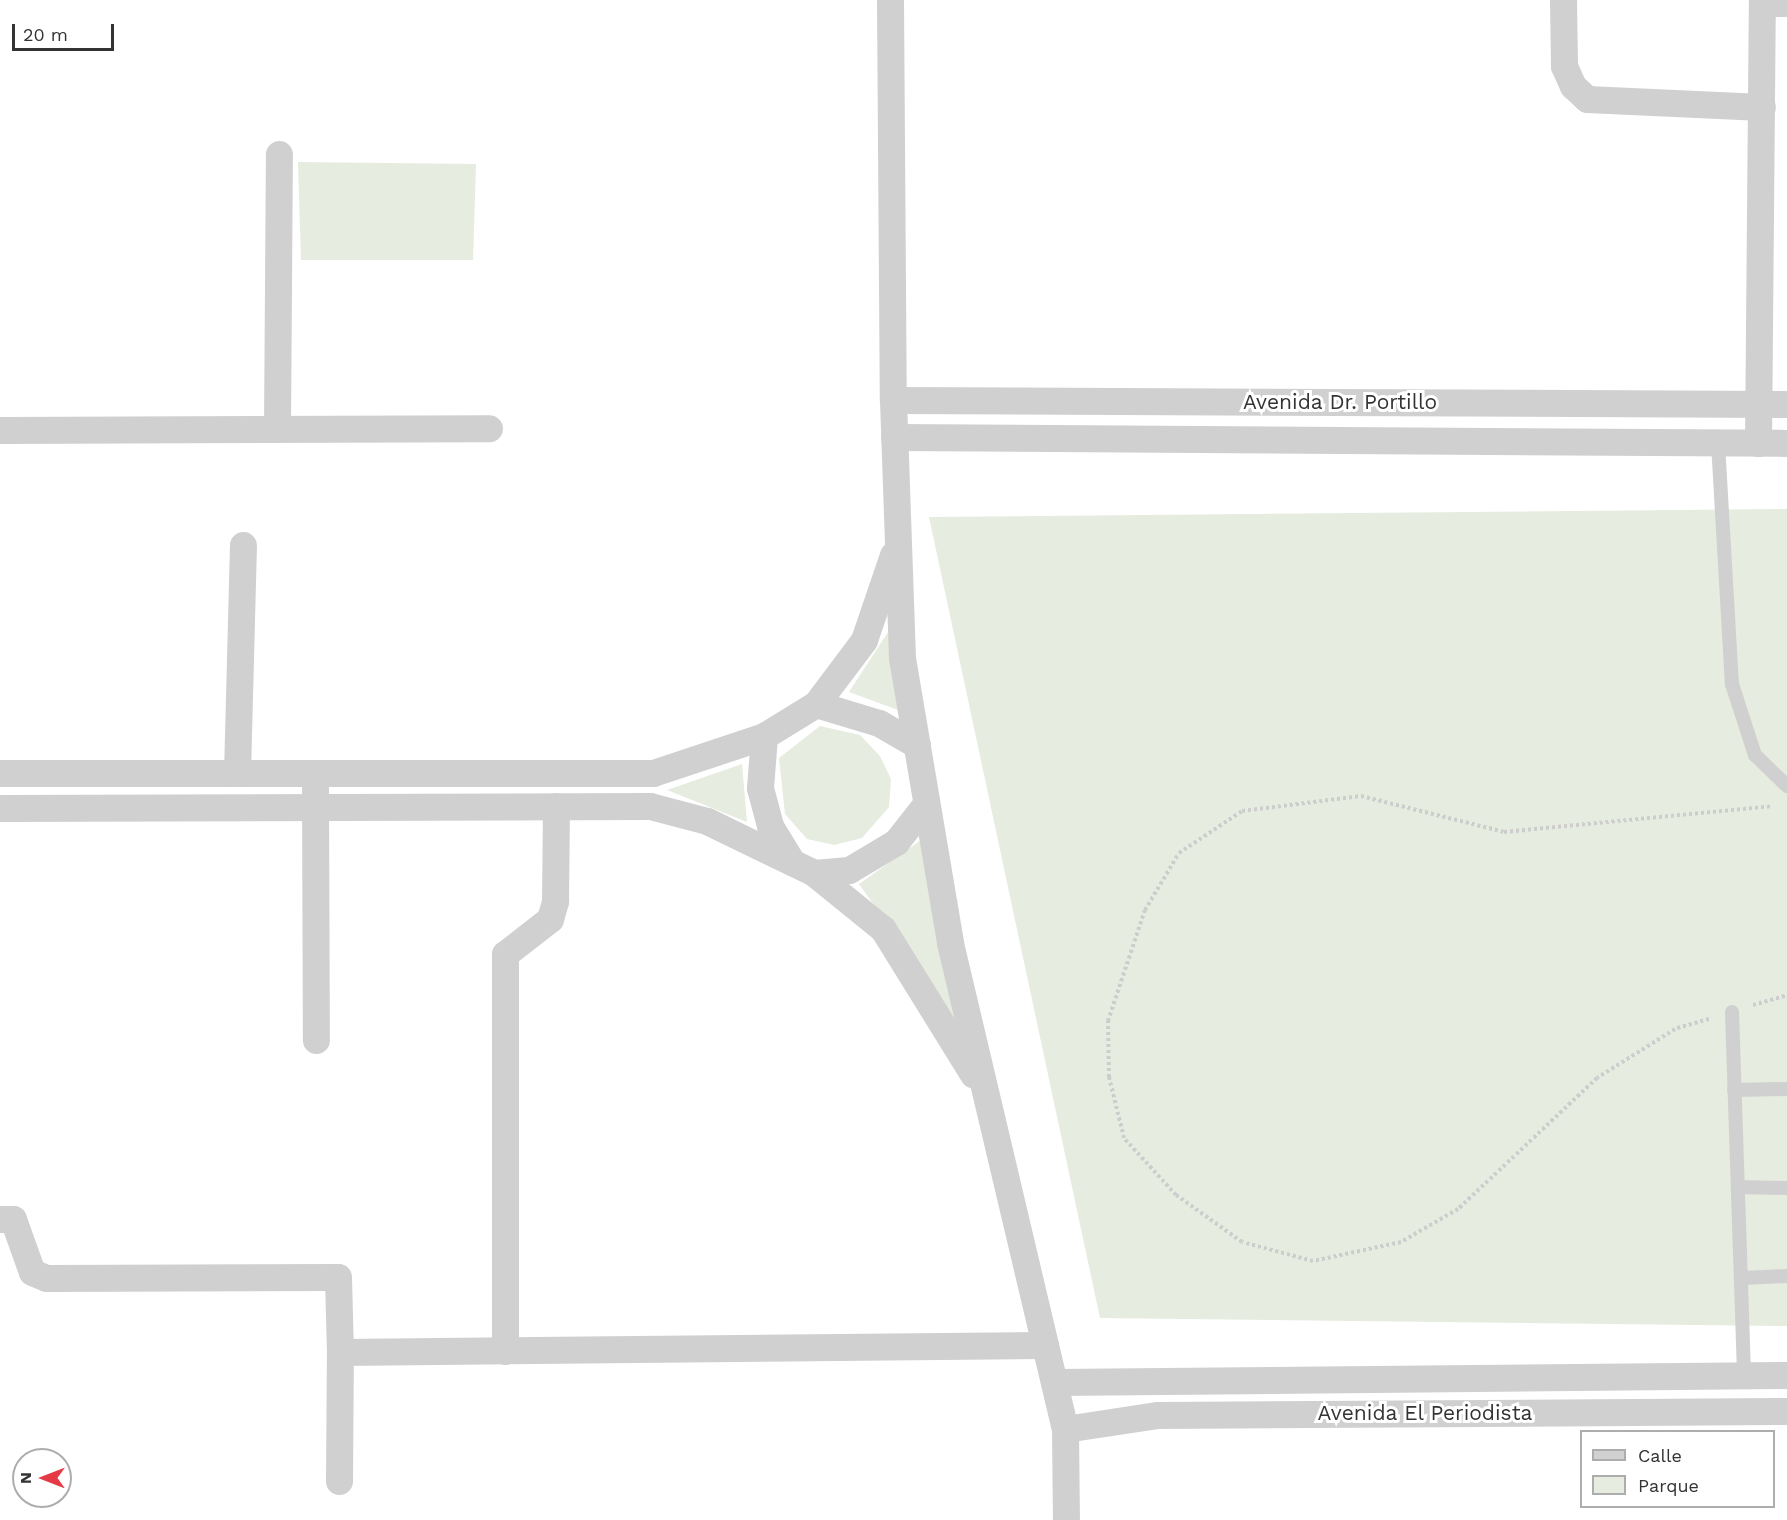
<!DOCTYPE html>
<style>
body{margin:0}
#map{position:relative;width:1787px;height:1520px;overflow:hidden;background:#fff;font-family:"Work Sans",sans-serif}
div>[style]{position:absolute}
.green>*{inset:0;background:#e6ecdf}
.path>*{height:4px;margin-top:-2px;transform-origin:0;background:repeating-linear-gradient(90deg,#cdcdcd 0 3px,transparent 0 6px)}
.service>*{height:14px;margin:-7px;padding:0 7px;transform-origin:7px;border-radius:7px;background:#d0d0d0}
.minor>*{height:27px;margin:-13.5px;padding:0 13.5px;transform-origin:13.5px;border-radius:13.5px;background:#d0d0d0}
span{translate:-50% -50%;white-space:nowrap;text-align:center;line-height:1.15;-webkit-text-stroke:6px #fff;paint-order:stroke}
.street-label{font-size:21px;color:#333}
.legend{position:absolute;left:1580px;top:1430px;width:195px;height:78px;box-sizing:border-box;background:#fff;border:2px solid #adadad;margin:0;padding:8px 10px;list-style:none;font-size:18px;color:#333}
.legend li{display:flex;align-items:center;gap:12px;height:30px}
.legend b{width:30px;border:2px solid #adadad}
.north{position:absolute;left:12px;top:1448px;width:60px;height:60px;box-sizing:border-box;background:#fff;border:2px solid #adadad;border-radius:50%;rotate:270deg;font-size:16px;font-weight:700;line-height:24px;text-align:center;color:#333}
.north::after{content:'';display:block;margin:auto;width:21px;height:27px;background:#e63946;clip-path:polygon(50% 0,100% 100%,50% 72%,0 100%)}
.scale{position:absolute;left:12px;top:24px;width:102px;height:27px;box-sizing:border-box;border:3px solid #333;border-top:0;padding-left:8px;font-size:18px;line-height:21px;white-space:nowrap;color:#333;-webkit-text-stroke:4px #fff;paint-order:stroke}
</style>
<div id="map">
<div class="green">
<i style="clip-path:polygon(298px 162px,476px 164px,473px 260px,301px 260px)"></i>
<i style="clip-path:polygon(1787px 509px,1787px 1326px,1100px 1318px,929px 517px)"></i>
<i style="clip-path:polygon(888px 632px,898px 710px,849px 692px)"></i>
<i style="clip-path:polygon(820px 726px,860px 735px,880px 756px,891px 779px,889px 807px,862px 838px,834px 845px,807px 839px,785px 814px,779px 758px)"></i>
<i style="clip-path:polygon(742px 764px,747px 822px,667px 790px)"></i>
<i style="clip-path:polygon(921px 840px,960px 1026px,859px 884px)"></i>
</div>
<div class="path">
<i style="left:1753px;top:1005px;width:35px;rotate:-16deg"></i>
<i style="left:1709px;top:1019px;width:35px;rotate:164deg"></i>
<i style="left:1675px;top:1029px;width:92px;rotate:147.9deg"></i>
<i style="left:1597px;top:1078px;width:191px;rotate:136.7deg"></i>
<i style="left:1458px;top:1209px;width:66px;rotate:149.9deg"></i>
<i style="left:1401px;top:1242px;width:90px;rotate:167.8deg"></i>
<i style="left:1313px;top:1261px;width:73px;rotate:-165deg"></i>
<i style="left:1242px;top:1242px;width:81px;rotate:-144.5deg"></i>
<i style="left:1176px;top:1195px;width:77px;rotate:-132.4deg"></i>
<i style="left:1124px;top:1138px;width:63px;rotate:-103.8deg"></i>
<i style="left:1109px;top:1077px;width:56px;rotate:-91deg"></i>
<i style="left:1108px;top:1021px;width:117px;rotate:-71.6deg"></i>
<i style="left:1145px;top:910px;width:66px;rotate:-59.2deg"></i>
<i style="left:1179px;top:853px;width:76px;rotate:-33.7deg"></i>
<i style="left:1242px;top:811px;width:120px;rotate:-7.2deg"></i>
<i style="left:1361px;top:796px;width:147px;rotate:14.1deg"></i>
<i style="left:1504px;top:832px;width:270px;rotate:-5.5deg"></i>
</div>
<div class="service">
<i style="left:1718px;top:443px;width:241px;rotate:86.7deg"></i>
<i style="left:1732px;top:684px;width:75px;rotate:72.1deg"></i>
<i style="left:1755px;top:755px;width:45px;rotate:44.1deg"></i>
<i style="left:1732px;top:1012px;width:364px;rotate:88.1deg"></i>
<i style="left:1734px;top:1090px;width:53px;rotate:-1.1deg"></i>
<i style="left:1738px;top:1187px;width:49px;rotate:1.2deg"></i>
<i style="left:1741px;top:1278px;width:46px;rotate:-2.5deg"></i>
</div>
<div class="minor">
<i style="left:890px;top:0;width:400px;rotate:89.6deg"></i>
<i style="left:893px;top:400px;width:258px;rotate:88deg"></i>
<i style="left:902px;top:658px;width:289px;rotate:80.4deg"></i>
<i style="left:950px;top:943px;width:499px;rotate:76.7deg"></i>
<i style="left:1065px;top:1429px;width:91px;rotate:89.4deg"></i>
<i style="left:1563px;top:0;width:66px;rotate:89.1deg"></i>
<i style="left:1564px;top:66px;width:22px;rotate:66deg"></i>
<i style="left:1573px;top:86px;width:19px;rotate:43deg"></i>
<i style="left:1587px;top:99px;width:175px;rotate:2.6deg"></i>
<i style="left:1762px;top:3px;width:25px"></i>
<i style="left:893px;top:400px;width:894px;rotate:0.26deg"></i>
<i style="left:277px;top:429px;width:275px;rotate:-89.6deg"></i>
<i style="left:0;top:430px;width:489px;rotate:-0.2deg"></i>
<i style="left:894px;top:437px;width:893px;rotate:0.38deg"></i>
<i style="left:1758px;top:443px;width:443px;rotate:-89.5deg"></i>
<i style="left:816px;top:704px;width:66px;rotate:16.8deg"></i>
<i style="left:879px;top:723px;width:44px;rotate:30.1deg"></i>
<i style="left:764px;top:736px;width:52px;rotate:94.4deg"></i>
<i style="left:760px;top:788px;width:39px;rotate:75deg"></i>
<i style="left:770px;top:826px;width:42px;rotate:58.6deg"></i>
<i style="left:0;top:773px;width:653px"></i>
<i style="left:653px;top:773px;width:117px;rotate:-18.4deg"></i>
<i style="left:764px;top:736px;width:61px;rotate:-31.6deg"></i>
<i style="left:816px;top:704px;width:80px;rotate:-53.1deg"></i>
<i style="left:864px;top:640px;width:90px;rotate:-71.2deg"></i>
<i style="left:237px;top:773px;width:228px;rotate:-88.5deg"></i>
<i style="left:315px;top:789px;width:251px;rotate:89.8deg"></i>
<i style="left:0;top:808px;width:650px;rotate:-0.18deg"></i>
<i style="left:650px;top:806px;width:59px;rotate:14.7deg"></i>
<i style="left:707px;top:821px;width:119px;rotate:25.9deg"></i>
<i style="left:814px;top:873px;width:89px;rotate:39.1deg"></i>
<i style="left:883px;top:929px;width:171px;rotate:58.2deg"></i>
<i style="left:814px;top:873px;width:35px;rotate:-5deg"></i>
<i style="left:849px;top:870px;width:55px;rotate:-30.8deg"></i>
<i style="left:896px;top:842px;width:48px;rotate:-51.7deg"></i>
<i style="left:0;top:1219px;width:13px"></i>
<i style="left:13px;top:1219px;width:56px;rotate:70.3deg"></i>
<i style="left:32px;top:1272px;width:15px;rotate:23deg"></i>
<i style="left:46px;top:1278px;width:292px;rotate:-0.2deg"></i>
<i style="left:338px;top:1277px;width:75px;rotate:88.5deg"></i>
<i style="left:340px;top:1352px;width:705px;rotate:-0.57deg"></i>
<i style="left:505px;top:1351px;width:397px;rotate:-90deg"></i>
<i style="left:505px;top:954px;width:57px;rotate:-37.9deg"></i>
<i style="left:550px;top:919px;width:19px;rotate:-74deg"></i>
<i style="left:555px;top:901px;width:95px;rotate:-89.4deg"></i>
<i style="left:1054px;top:1382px;width:733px;rotate:-0.55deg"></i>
<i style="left:1065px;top:1429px;width:94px;rotate:-8.6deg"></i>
<i style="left:1158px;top:1415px;width:629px;rotate:-0.36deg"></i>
<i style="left:339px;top:1481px;width:129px;rotate:-89.6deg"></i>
</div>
<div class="street-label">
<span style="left:1340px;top:402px">Avenida Dr. Portillo</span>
<span style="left:1425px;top:1413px">Avenida El Periodista</span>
</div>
<ul class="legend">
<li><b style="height:8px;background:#d0d0d0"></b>Calle</li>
<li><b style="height:16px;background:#e6ecdf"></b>Parque</li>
</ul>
<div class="north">N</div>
<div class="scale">20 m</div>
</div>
